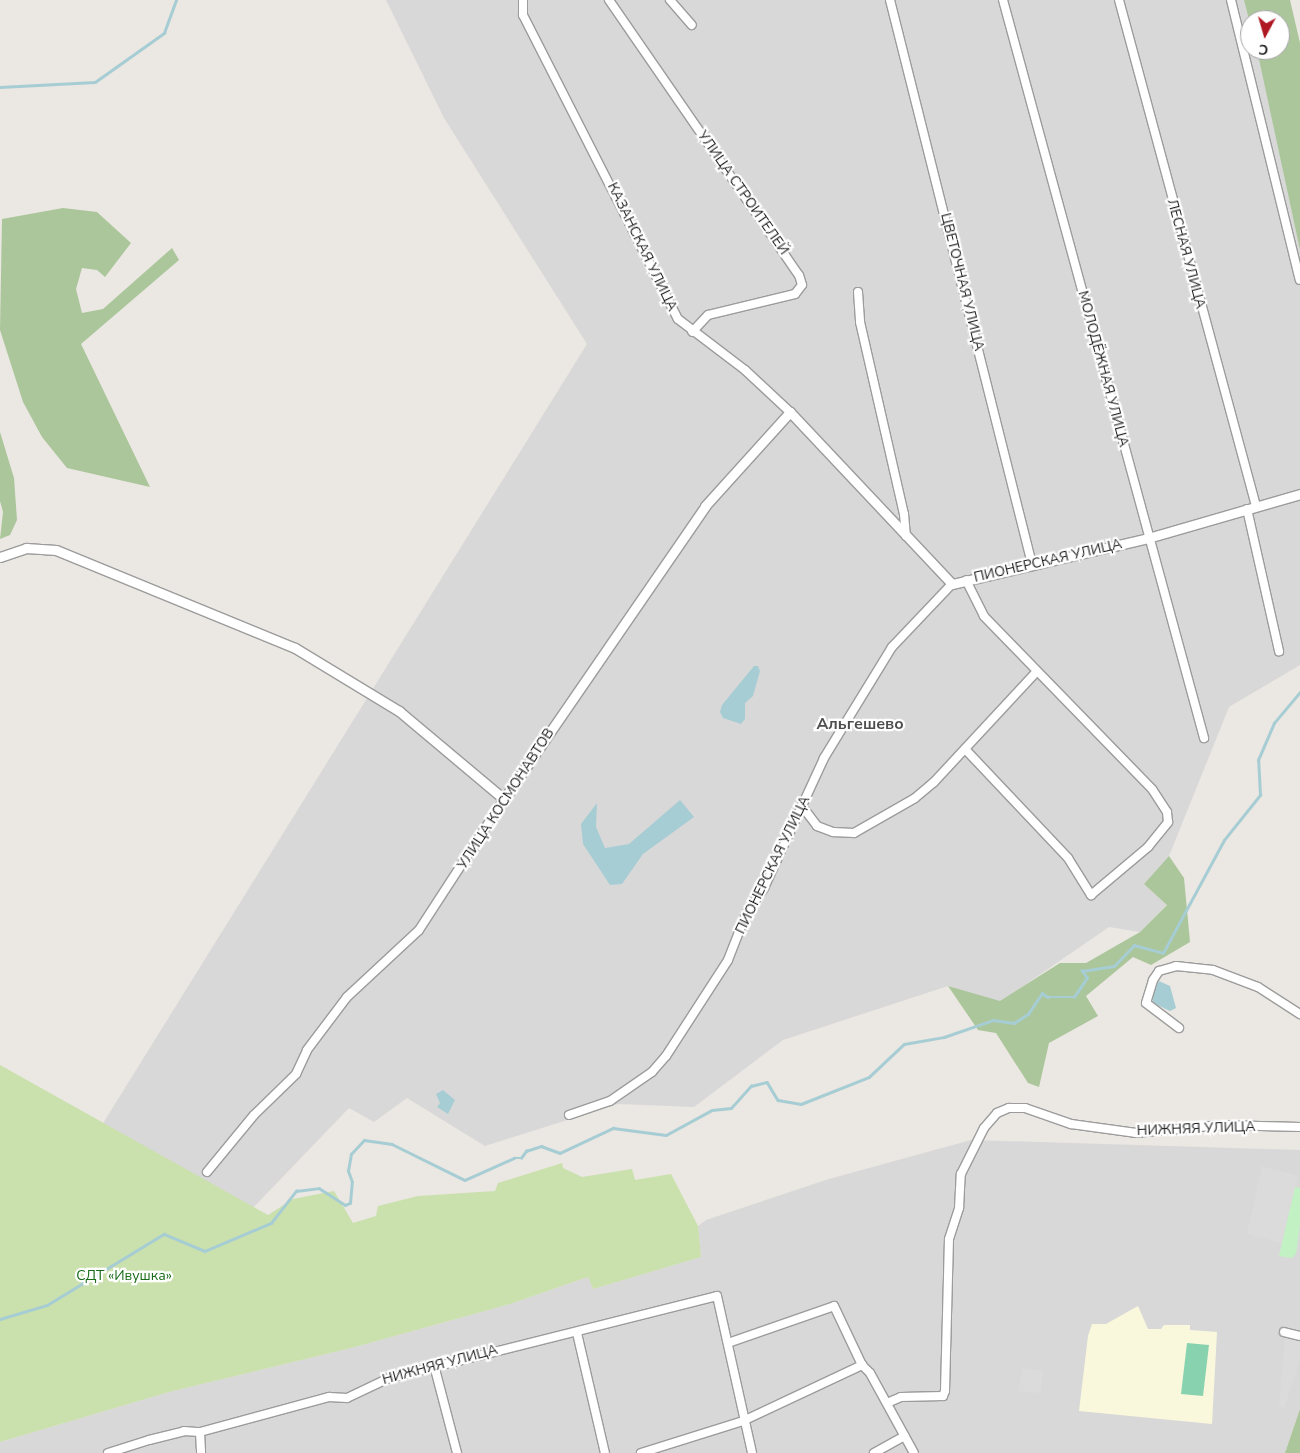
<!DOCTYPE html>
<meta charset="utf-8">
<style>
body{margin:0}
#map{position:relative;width:1300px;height:1453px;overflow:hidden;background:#ebe7e2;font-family:"Nunito Sans",sans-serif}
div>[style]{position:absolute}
.residential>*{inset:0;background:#d9d8d8}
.education>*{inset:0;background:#faf8dc}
.grass>*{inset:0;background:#cae0ad}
.forest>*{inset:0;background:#abc69b}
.park>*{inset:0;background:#c2f2c3}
.pitch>*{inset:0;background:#88d2b0}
.parking>*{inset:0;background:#dbdbdb}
.water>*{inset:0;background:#a7cdd4}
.stream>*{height:2.5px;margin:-1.25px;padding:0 1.25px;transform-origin:1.25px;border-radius:1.25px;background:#a7cdd4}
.roads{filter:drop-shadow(1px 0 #9c9c9c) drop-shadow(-1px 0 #9c9c9c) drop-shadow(0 1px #9c9c9c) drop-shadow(0 -1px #9c9c9c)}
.minor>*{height:8px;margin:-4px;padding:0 4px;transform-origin:4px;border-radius:4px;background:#fff}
.tertiary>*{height:9px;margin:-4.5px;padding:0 4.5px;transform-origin:4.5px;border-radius:4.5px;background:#fff}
span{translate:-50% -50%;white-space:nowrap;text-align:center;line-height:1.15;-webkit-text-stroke:4.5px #fff;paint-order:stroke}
.street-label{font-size:14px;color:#1b1b1b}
.park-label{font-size:14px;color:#186b18}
.quarter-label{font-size:16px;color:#4e4e4e;font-weight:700}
.north{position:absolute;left:1240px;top:10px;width:50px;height:50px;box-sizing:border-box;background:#fff;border:1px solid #a4a4a4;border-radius:50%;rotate:186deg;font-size:14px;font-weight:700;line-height:20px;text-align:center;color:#1b1b1b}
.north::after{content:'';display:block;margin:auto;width:18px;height:22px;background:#af1723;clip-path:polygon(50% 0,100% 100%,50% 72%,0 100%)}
</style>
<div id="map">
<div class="residential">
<i style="clip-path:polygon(386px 0,1244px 0,1250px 24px,1250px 50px,1257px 50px,1259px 57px,1300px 250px,1300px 665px,1229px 707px,1169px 856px,1144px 884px,1167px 904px,1140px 932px,1109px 927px,1000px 1002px,948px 986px,783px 1040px,694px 1107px,618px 1104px,485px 1146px,407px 1098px,374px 1122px,349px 1108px,247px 1214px,97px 1133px,587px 344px,444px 118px)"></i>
<i style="clip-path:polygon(971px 1140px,1300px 1150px,1300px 1409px,1285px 1453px,0 1453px,0 1442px,169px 1392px,355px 1347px,510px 1304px,588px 1277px,593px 1289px,701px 1257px,698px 1226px,706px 1220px,829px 1179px)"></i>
</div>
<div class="education">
<i style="clip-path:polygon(1138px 1306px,1148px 1329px,1161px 1329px,1164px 1325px,1190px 1325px,1190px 1330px,1217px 1332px,1212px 1424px,1079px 1411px,1088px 1336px,1092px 1324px,1106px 1324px)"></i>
</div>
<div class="grass">
<i style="clip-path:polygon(0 1065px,268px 1215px,293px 1199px,334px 1191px,353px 1223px,376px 1216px,378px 1206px,418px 1196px,495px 1191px,498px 1183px,562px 1163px,563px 1168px,582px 1177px,632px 1169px,635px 1180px,671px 1174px,698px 1226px,701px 1257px,593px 1289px,588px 1277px,510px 1304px,355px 1347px,169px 1392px,0 1442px)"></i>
</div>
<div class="forest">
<i style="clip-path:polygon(1244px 0,1290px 0,1300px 43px,1300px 250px,1257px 50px,1280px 50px,1280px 20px,1250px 20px,1250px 24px)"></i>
<i style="clip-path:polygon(63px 208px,97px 212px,131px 243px,105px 277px,97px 270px,82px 268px,76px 289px,82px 313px,103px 309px,172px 248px,179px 260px,81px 344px,150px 487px,67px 468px,42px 437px,23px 402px,0 330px,2px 219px)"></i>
<i style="clip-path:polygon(0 432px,14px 478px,17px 520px,10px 535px,0 539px,3px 512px,0 501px)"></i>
<i style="clip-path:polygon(1169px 856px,1184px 878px,1190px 942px,1151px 965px,1133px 957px,1086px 996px,1098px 1016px,1049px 1043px,1039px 1087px,1028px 1083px,996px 1033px,978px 1030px,948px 986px,1000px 1001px,1060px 963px,1086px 963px,1140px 932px,1167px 905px,1144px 884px)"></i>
<i style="clip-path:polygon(1300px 1409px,1300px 1453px,1285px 1453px)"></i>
</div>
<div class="park">
<i style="clip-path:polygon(1295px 1187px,1300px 1188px,1300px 1224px,1296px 1254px,1292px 1258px,1279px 1256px)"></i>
</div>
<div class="pitch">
<i style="clip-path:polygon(1187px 1343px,1209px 1345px,1203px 1396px,1181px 1394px)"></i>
</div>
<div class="parking">
<i style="clip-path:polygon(1262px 1166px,1298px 1176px,1281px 1243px,1247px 1234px)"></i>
<i style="clip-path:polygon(1285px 1338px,1300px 1341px,1300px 1361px,1284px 1408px,1279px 1406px)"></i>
<i style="clip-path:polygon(1022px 1368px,1043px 1371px,1040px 1393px,1019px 1391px)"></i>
</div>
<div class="water">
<i style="clip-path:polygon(754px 666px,758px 666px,760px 671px,753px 696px,745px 703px,745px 719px,741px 724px,723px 718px,720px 712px,722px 705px)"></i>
<i style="clip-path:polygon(680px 800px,694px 817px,643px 854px,622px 884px,610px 885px,583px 844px,581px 824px,597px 803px,596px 827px,605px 848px,629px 844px)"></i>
<i style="clip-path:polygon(1159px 981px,1170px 986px,1176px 1008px,1170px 1011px,1153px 1003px,1152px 994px)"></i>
<i style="clip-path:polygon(443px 1090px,455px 1100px,448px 1114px,437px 1107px,440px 1103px,436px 1094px)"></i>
</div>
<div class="stream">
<i style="left:0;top:87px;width:95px;rotate:-3deg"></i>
<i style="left:95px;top:82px;width:85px;rotate:-35.4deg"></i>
<i style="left:164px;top:33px;width:35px;rotate:-70deg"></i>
<i style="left:0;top:1319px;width:49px;rotate:-16.6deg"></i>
<i style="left:47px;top:1305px;width:137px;rotate:-31.3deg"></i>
<i style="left:164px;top:1234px;width:44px;rotate:22.5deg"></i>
<i style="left:205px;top:1251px;width:72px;rotate:-23deg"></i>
<i style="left:271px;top:1223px;width:41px;rotate:-52deg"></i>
<i style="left:296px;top:1191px;width:23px;rotate:-7deg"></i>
<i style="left:319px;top:1188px;width:31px;rotate:33deg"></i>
<i style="left:345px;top:1205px;width:5px;rotate:-22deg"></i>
<i style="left:350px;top:1203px;width:21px;rotate:-85deg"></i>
<i style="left:352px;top:1182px;width:12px;rotate:-110deg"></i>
<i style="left:348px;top:1171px;width:17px;rotate:-80deg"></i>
<i style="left:351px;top:1154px;width:19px;rotate:-47deg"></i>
<i style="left:364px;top:1140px;width:28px;rotate:8deg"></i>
<i style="left:392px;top:1144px;width:81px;rotate:26.3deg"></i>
<i style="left:465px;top:1180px;width:54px;rotate:-24.2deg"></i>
<i style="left:514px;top:1158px;width:7px"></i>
<i style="left:521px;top:1158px;width:9px;rotate:-54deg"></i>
<i style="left:526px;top:1151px;width:16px;rotate:-18deg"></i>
<i style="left:541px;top:1146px;width:20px;rotate:20deg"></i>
<i style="left:560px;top:1153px;width:59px;rotate:-25.3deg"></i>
<i style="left:613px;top:1128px;width:53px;rotate:7.5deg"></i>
<i style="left:666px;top:1135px;width:52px;rotate:-28.5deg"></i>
<i style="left:712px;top:1110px;width:19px;rotate:-6deg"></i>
<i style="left:731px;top:1108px;width:30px;rotate:-48deg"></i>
<i style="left:751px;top:1086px;width:16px;rotate:-14deg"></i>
<i style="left:767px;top:1082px;width:21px;rotate:59deg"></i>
<i style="left:778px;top:1100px;width:23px;rotate:10deg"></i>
<i style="left:801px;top:1104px;width:73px;rotate:-21.7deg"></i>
<i style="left:869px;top:1077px;width:48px;rotate:-43.3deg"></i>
<i style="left:904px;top:1044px;width:41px;rotate:-9.9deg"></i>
<i style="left:944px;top:1037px;width:52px;rotate:-19.1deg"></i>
<i style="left:993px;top:1020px;width:21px;rotate:8deg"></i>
<i style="left:1014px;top:1023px;width:17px;rotate:-33deg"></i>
<i style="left:1028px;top:1014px;width:25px;rotate:-56deg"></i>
<i style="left:1042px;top:993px;width:7px;rotate:34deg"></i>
<i style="left:1048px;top:997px;width:26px"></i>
<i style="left:1074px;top:997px;width:23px;rotate:-56deg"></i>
<i style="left:1087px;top:978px;width:9px;rotate:-126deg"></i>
<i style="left:1082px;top:971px;width:32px;rotate:-9deg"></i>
<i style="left:1114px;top:966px;width:29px;rotate:-46deg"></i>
<i style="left:1134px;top:945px;width:30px;rotate:15deg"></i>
<i style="left:1163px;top:953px;width:128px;rotate:-61.6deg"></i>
<i style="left:1224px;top:840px;width:58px;rotate:-51.3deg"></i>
<i style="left:1260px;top:795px;width:35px;rotate:-93deg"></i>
<i style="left:1258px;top:760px;width:40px;rotate:-66.6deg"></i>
<i style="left:1274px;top:723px;width:40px;rotate:-50deg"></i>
</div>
<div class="roads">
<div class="minor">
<i style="left:523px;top:0;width:15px;rotate:90deg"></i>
<i style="left:523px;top:15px;width:341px;rotate:63deg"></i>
<i style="left:678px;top:319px;width:84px;rotate:37.3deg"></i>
<i style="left:745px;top:370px;width:62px;rotate:43deg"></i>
<i style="left:609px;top:0;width:334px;rotate:55.4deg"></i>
<i style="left:799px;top:275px;width:10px;rotate:73deg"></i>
<i style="left:802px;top:285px;width:11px;rotate:128deg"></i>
<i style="left:795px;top:294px;width:89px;rotate:166.4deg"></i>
<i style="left:708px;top:315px;width:23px;rotate:133deg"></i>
<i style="left:670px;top:0;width:33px;rotate:49deg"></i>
<i style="left:890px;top:0;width:582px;rotate:75.87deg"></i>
<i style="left:1003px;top:0;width:765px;rotate:74.76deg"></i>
<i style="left:1119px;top:0;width:524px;rotate:74.85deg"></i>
<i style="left:1231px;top:0;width:288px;rotate:76.2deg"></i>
<i style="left:858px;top:292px;width:30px;rotate:86deg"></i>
<i style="left:860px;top:322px;width:197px;rotate:77.1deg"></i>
<i style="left:904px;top:514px;width:22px;rotate:85deg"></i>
<i style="left:1247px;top:509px;width:146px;rotate:77.3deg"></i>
<i style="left:965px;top:749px;width:150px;rotate:46.6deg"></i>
<i style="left:1068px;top:858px;width:44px;rotate:58.1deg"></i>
<i style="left:1091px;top:895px;width:75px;rotate:-40.1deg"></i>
<i style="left:1148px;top:847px;width:32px;rotate:-51deg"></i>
<i style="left:1168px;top:822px;width:10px;rotate:-96deg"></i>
<i style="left:1167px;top:812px;width:27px;rotate:-123deg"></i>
<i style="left:1152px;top:789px;width:241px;rotate:-134.2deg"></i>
<i style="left:984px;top:616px;width:40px;rotate:-116.6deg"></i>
<i style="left:802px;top:806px;width:25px;rotate:53deg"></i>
<i style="left:817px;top:826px;width:17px;rotate:21deg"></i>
<i style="left:833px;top:832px;width:21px;rotate:3deg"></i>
<i style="left:854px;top:833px;width:70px;rotate:-29.8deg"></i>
<i style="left:915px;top:798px;width:25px;rotate:-40deg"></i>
<i style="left:934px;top:782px;width:151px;rotate:-47.1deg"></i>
<i style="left:1179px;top:1028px;width:41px;rotate:-142.9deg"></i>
<i style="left:1146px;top:1003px;width:24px;rotate:-73deg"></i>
<i style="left:1153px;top:980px;width:11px;rotate:-56deg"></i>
<i style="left:1159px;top:971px;width:18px;rotate:-16deg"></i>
<i style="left:1176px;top:966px;width:37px;rotate:6deg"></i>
<i style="left:1213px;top:970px;width:48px;rotate:20.7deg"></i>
<i style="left:1258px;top:987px;width:50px;rotate:32.7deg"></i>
<i style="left:569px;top:1115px;width:43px;rotate:-18.9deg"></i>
<i style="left:610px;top:1101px;width:51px;rotate:-34.6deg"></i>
<i style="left:652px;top:1072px;width:21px;rotate:-49deg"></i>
<i style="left:666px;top:1056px;width:114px;rotate:-57.1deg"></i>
<i style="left:728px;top:960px;width:49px;rotate:-68.6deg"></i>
<i style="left:746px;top:914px;width:32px;rotate:-55deg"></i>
<i style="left:764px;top:888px;width:143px;rotate:-65.2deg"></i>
<i style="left:824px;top:758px;width:130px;rotate:-58.5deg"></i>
<i style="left:892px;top:647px;width:87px;rotate:-46.4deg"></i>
<i style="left:207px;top:1172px;width:74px;rotate:-50.5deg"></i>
<i style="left:254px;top:1115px;width:59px;rotate:-44.3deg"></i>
<i style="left:296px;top:1074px;width:26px;rotate:-65deg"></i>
<i style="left:307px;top:1050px;width:66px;rotate:-53deg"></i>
<i style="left:347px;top:997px;width:98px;rotate:-42.9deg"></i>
<i style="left:419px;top:930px;width:156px;rotate:-57deg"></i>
<i style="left:1284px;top:1332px;width:16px;rotate:14deg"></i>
<i style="left:577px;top:1333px;width:123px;rotate:76.9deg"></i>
<i style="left:728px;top:1343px;width:112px;rotate:-19.2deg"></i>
<i style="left:834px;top:1306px;width:65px;rotate:64.6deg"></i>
<i style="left:862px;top:1365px;width:11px;rotate:45deg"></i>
<i style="left:870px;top:1373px;width:91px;rotate:61.2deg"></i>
<i style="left:435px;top:1369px;width:87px;rotate:75.3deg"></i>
<i style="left:887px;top:1403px;width:15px;rotate:-23deg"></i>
<i style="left:901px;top:1397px;width:42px;rotate:-1.4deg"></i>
<i style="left:943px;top:1396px;width:5px;rotate:-68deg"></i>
<i style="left:945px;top:1391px;width:152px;rotate:-88.5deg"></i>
<i style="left:949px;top:1239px;width:33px;rotate:-72deg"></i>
<i style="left:959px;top:1208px;width:34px;rotate:-87deg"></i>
<i style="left:961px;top:1174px;width:51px;rotate:-63.4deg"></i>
<i style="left:984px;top:1128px;width:20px;rotate:-49deg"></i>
<i style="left:997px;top:1113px;width:13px;rotate:-23deg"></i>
<i style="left:1009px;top:1108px;width:16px"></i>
<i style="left:1025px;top:1108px;width:49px;rotate:19.2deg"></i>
<i style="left:1071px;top:1124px;width:66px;rotate:7.9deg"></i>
<i style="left:1136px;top:1133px;width:85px;rotate:-5.4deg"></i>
<i style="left:1221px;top:1125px;width:79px;rotate:1.5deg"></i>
<i style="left:200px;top:1432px;width:21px;rotate:87deg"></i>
<i style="left:108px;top:1453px;width:43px;rotate:-17.6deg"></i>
<i style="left:149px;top:1440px;width:36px;rotate:-14deg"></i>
<i style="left:184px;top:1431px;width:16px;rotate:4deg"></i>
<i style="left:200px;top:1432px;width:134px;rotate:-15.2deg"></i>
<i style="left:329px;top:1397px;width:18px;rotate:3deg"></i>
<i style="left:347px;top:1398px;width:44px;rotate:-25.4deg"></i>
<i style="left:387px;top:1379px;width:340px;rotate:-14.1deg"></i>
<i style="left:717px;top:1296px;width:161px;rotate:77.4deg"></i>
<i style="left:641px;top:1453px;width:107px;rotate:-17.4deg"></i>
<i style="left:743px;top:1421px;width:132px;rotate:-25.2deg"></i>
<i style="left:874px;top:1453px;width:35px;rotate:-29deg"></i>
</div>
<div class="tertiary">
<i style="left:0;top:557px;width:28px;rotate:-19deg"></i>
<i style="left:26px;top:548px;width:30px;rotate:4deg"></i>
<i style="left:56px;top:550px;width:258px;rotate:22.3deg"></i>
<i style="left:295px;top:648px;width:122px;rotate:31.2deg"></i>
<i style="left:399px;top:711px;width:137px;rotate:40deg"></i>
<i style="left:504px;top:799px;width:355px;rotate:-55.5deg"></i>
<i style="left:705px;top:506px;width:127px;rotate:-47.9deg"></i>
<i style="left:790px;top:412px;width:236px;rotate:46.7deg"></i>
<i style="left:952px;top:584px;width:201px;rotate:-13.2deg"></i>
<i style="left:1148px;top:538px;width:158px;rotate:-16.1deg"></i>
</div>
</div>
<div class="street-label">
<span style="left:743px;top:193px;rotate:55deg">УЛИЦА СТРОИТЕЛЕЙ</span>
<span style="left:642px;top:247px;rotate:64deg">КАЗАНСКАЯ УЛИЦА</span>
<span style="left:1186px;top:254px;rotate:75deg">ЛЕСНАЯ УЛИЦА</span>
<span style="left:962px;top:282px;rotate:76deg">ЦВЕТОЧНАЯ УЛИЦА</span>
<span style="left:1103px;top:369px;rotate:75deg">МОЛОДЁЖНАЯ УЛИЦА</span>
<span style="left:1048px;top:561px;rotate:-13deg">ПИОНЕРСКАЯ УЛИЦА</span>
<span style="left:506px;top:799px;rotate:-57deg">УЛИЦА КОСМОНАВТОВ</span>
<span style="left:773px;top:865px;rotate:-64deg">ПИОНЕРСКАЯ УЛИЦА</span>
<span style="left:1196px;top:1129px;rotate:-2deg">НИЖНЯЯ УЛИЦА</span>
<span style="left:440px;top:1365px;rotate:-15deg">НИЖНЯЯ УЛИЦА</span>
</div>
<div class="park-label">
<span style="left:124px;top:1276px">СДТ «Ивушка»</span>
</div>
<div class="quarter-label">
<span style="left:860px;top:724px">Альгешево</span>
</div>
<div class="north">С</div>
</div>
